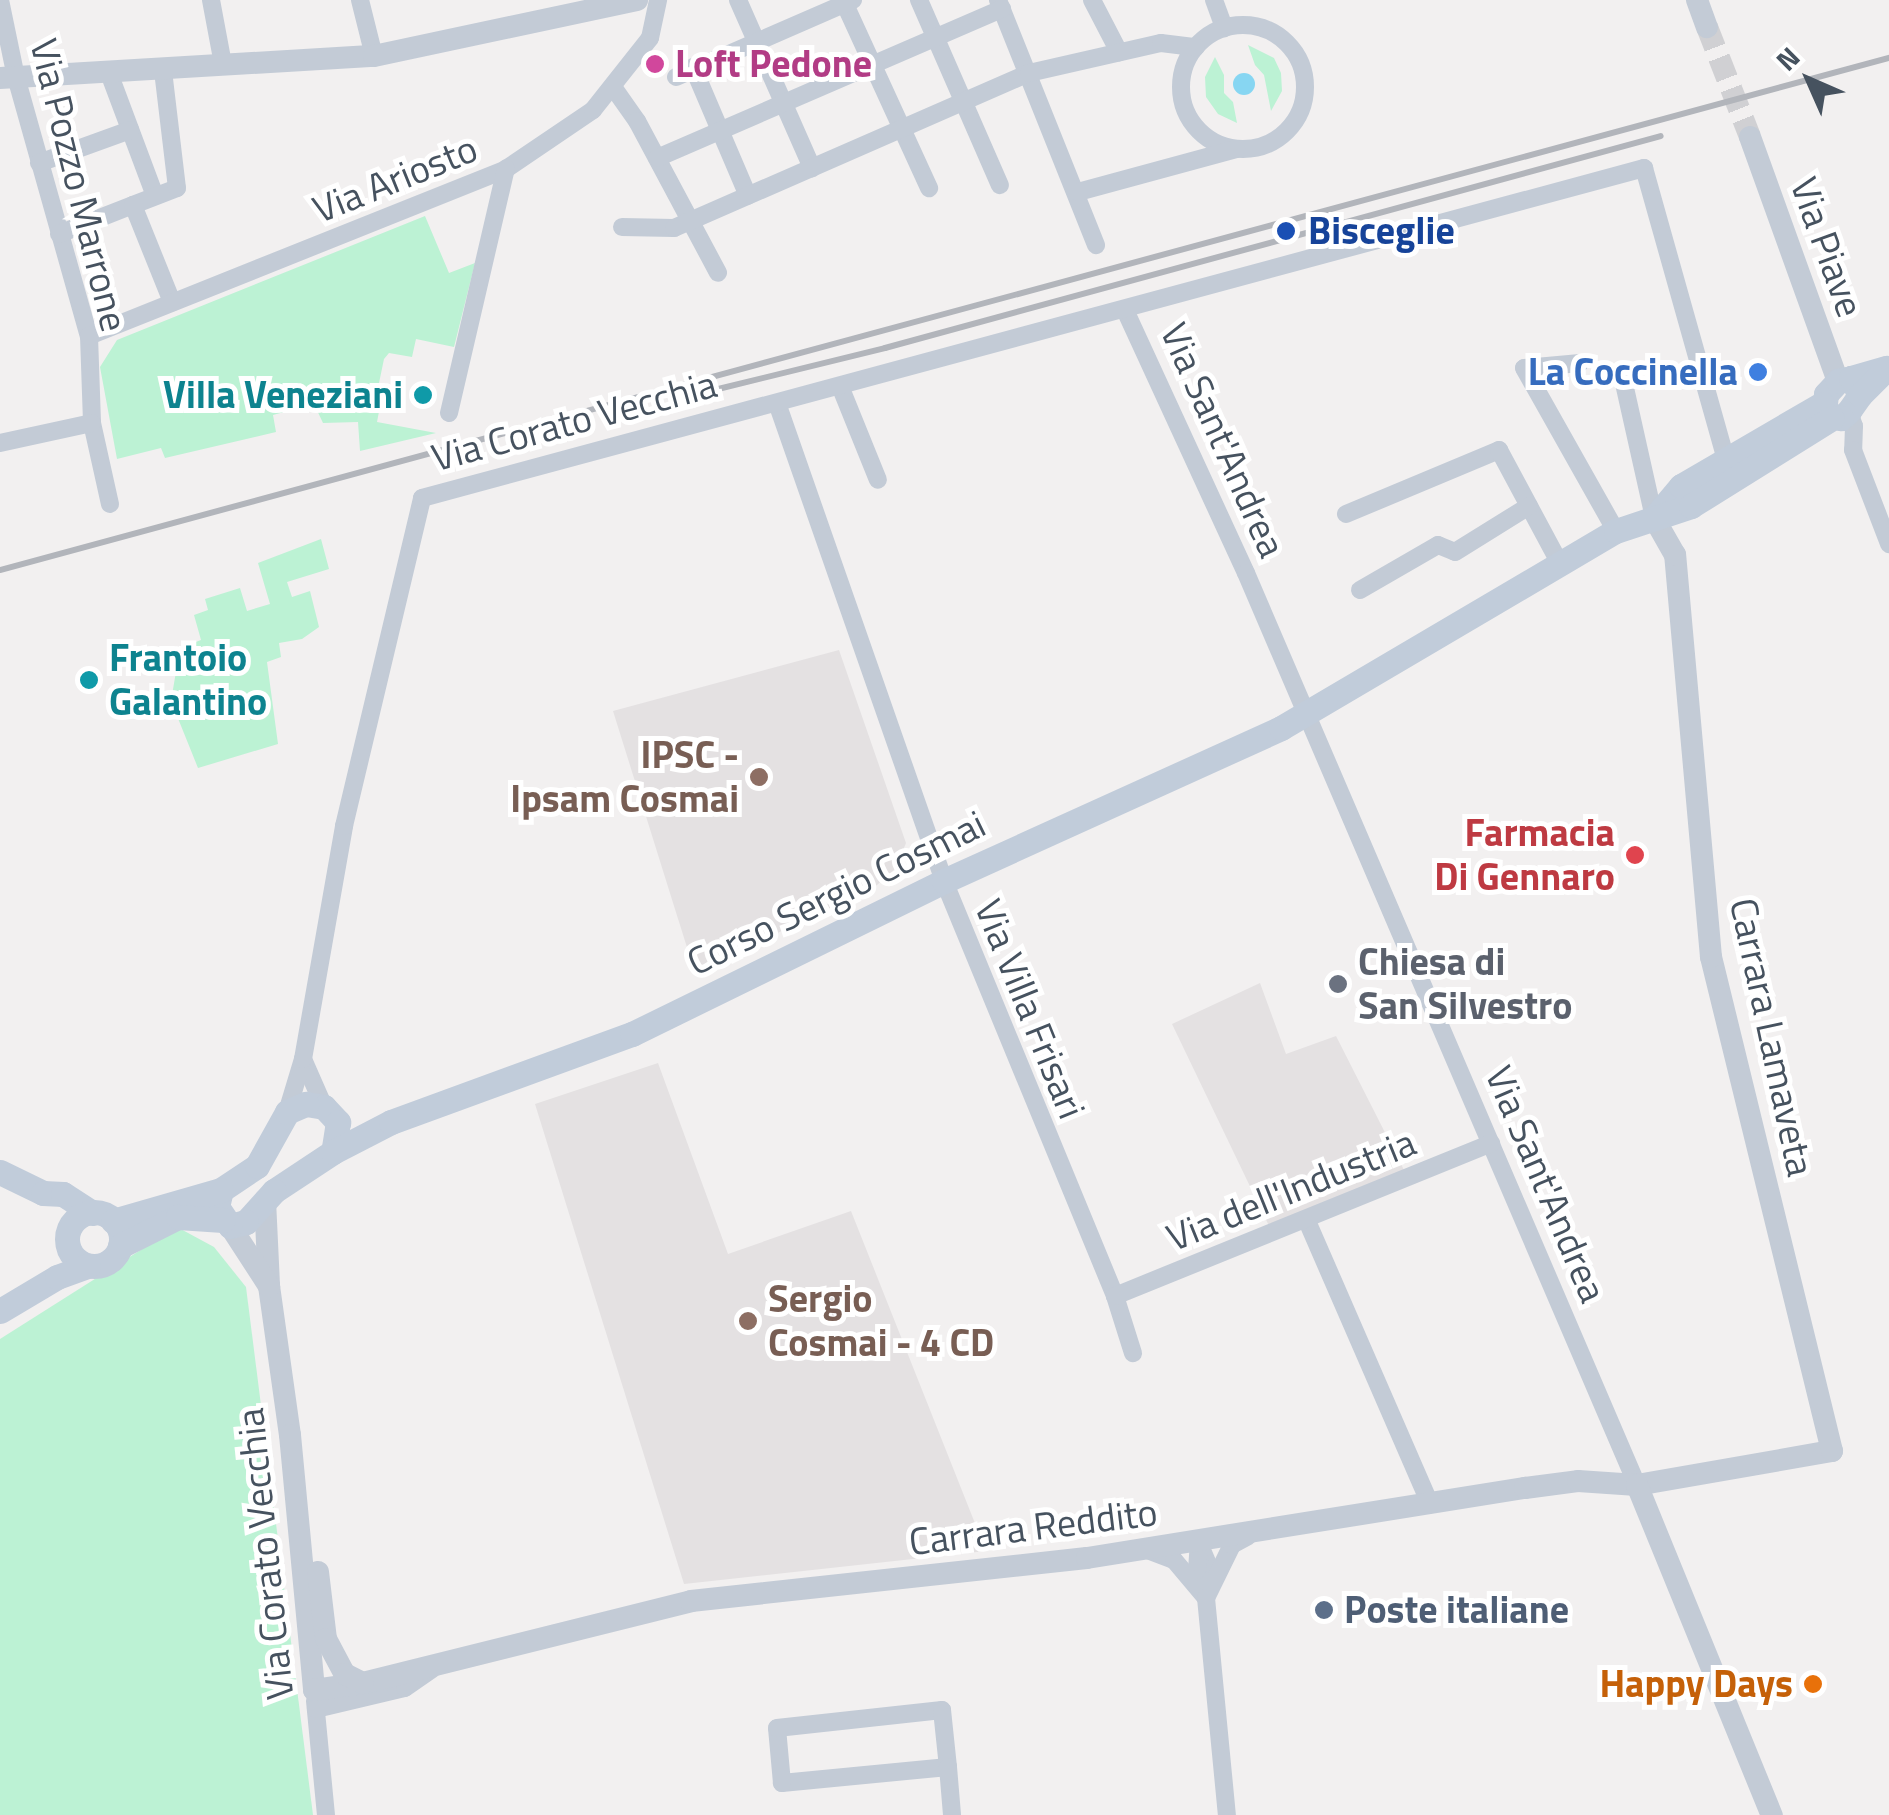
<!DOCTYPE html>
<style>
body{margin:0}
#map{position:relative;width:1889px;height:1815px;overflow:hidden;background:#f2f0f0;font-family:"Titillium Web",sans-serif}
div>[style]{position:absolute}
.education>*{inset:0;background:#e4e1e2}
.green>*{inset:0;background:#bcf2d4}
.water>*{inset:0;background:#87d6f2}
.round{border-radius:50%}
.tertiary-tunnel>*{height:22px;margin-top:-11px;transform-origin:0;background:repeating-linear-gradient(90deg,#d0d0d3 0 22px,transparent 0 33px)}
.minor>*{height:18px;margin:-9px;padding:0 9px;transform-origin:9px;border-radius:9px;background:#c3cbd6}
.minor>.ring{margin:-9px;padding:0;box-sizing:content-box;background:none;border:18px solid #c3cbd6;border-radius:50%}
.tertiary>*{height:22px;margin:-11px;padding:0 11px;transform-origin:11px;border-radius:11px;background:#c3cbd6}
.secondary>*{height:25px;margin:-12.5px;padding:0 12.5px;transform-origin:12.5px;border-radius:12.5px;background:#c1ccda}
.secondary>.ring{margin:-12.5px;padding:0;box-sizing:content-box;background:none;border:25px solid #c1ccda;border-radius:50%}
.rail>*{height:6px;margin:-3px;padding:0 3px;transform-origin:3px;border-radius:3px;background:#b2b5bb}
.dots>*{width:28px;height:28px;translate:-50% -50%;box-sizing:border-box;border:5px solid #fff;border-radius:50%}
span{translate:-50% -50%;white-space:nowrap;text-align:center;line-height:1.15;-webkit-text-stroke:10px #fff;paint-order:stroke}
.hotel-label{font-size:38px;color:#b23c85;font-weight:700}
.left{translate:0 -50%;text-align:left}
.street-label{font-size:38px;color:#46525f}
.transit-label{font-size:38px;color:#164399;font-weight:700}
.shop-label{font-size:38px;color:#366cbe;font-weight:700}
.right{translate:-100% -50%;text-align:right}
.culture-label{font-size:38px;color:#0d838f;font-weight:700}
.education-label{font-size:38px;color:#785e54;font-weight:700}
.health-label{font-size:38px;color:#be3a42;font-weight:700}
.worship-label{font-size:38px;color:#5b616d;font-weight:700}
.service-label{font-size:38px;color:#4e5e75;font-weight:700}
.food-label{font-size:38px;color:#c56008;font-weight:700}
.north{position:absolute;left:1759px;top:30px;width:100px;height:100px;-webkit-text-stroke:8px #fff;paint-order:stroke;rotate:315deg;font-size:28px;font-weight:700;line-height:40px;text-align:center;color:#46525f}
.north::after{content:'';display:block;margin:auto;width:35px;height:45px;background:#46525f;clip-path:polygon(50% 0,100% 100%,50% 72%,0 100%)}
</style>
<div id="map">
<div class="education">
<i style="clip-path:polygon(839px 650px,906px 843px,896px 868px,877px 885px,695px 973px,613px 711px)"></i>
<i style="clip-path:polygon(1260px 983px,1286px 1054px,1336px 1036px,1404px 1170px,1270px 1228px,1172px 1024px)"></i>
<i style="clip-path:polygon(658px 1063px,728px 1254px,851px 1211px,986px 1551px,684px 1584px,535px 1104px)"></i>
</div>
<div class="green">
<i style="clip-path:polygon(1248px 45px,1274px 58px,1281px 73px,1282px 91px,1271px 111px,1264px 75px,1255px 65px)"></i>
<i style="clip-path:polygon(1215px 57px,1224px 75px,1224px 93px,1233px 102px,1237px 123px,1218px 114px,1206px 97px,1205px 77px)"></i>
<i style="clip-path:polygon(425px 216px,449px 273px,475px 263px,454px 347px,416px 339px,412px 357px,389px 353px,384px 359px,379px 383px,404px 388px,401px 405px,381px 401px,377px 422px,436px 433px,360px 451px,358px 422px,323px 423px,314px 404px,273px 415px,276px 432px,165px 458px,161px 448px,117px 459px,100px 367px,117px 340px)"></i>
<i style="clip-path:polygon(321px 539px,329px 569px,287px 582px,292px 597px,310px 591px,319px 627px,302px 639px,279px 643px,281px 657px,267px 662px,278px 744px,198px 768px,171px 701px,180px 648px,201px 640px,194px 615px,208px 610px,205px 599px,240px 588px,247px 611px,270px 604px,258px 563px)"></i>
<i style="clip-path:polygon(177px 1227px,214px 1247px,246px 1287px,313px 1815px,0 1815px,0 1339px)"></i>
</div>
<div class="water">
<i class="round" style="left:1233px;top:73px;width:22px;height:22px"></i>
</div>
<div class="tertiary-tunnel">
<i style="left:1707px;top:27px;width:118px;rotate:68.6deg"></i>
</div>
<div class="minor">
<i style="left:0;top:0;width:79px;rotate:78.3deg"></i>
<i style="left:16px;top:77px;width:269px;rotate:74.3deg"></i>
<i style="left:89px;top:336px;width:87px;rotate:88deg"></i>
<i style="left:92px;top:423px;width:83px;rotate:77.5deg"></i>
<i style="left:211px;top:0;width:65px;rotate:79.4deg"></i>
<i style="left:360px;top:0;width:58px;rotate:76deg"></i>
<i style="left:738px;top:0;width:184px;rotate:66.2deg"></i>
<i style="left:843px;top:0;width:207px;rotate:65.4deg"></i>
<i style="left:919px;top:0;width:202px;rotate:66.4deg"></i>
<i style="left:998px;top:0;width:264px;rotate:68.2deg"></i>
<i style="left:1092px;top:0;width:59px;rotate:62.6deg"></i>
<i style="left:1214px;top:0;width:30px;rotate:70deg"></i>
<i class="ring" style="left:1181px;top:25px;width:106px;height:106px"></i>
<i style="left:693px;top:67px;width:140px;rotate:66.9deg"></i>
<i style="left:109px;top:73px;width:131px;rotate:69.5deg"></i>
<i style="left:676px;top:77px;width:193px;rotate:-23.5deg"></i>
<i style="left:613px;top:87px;width:42px;rotate:54.8deg"></i>
<i style="left:637px;top:121px;width:172px;rotate:61.9deg"></i>
<i style="left:657px;top:158px;width:376px;rotate:-23.4deg"></i>
<i style="left:39px;top:163px;width:97px;rotate:-19.9deg"></i>
<i style="left:1078px;top:192px;width:164px;rotate:-15.2deg"></i>
<i style="left:133px;top:205px;width:47px;rotate:-21.1deg"></i>
<i style="left:177px;top:188px;width:119px;rotate:-96.8deg"></i>
<i style="left:622px;top:227px;width:52px;rotate:1.1deg"></i>
<i style="left:674px;top:228px;width:387px;rotate:-23.6deg"></i>
<i style="left:1029px;top:73px;width:135px;rotate:-12.8deg"></i>
<i style="left:1161px;top:43px;width:35px;rotate:7deg"></i>
<i style="left:59px;top:234px;width:79px;rotate:-21.4deg"></i>
<i style="left:133px;top:205px;width:105px;rotate:68.1deg"></i>
<i style="left:1125px;top:310px;width:289px;rotate:65.3deg"></i>
<i style="left:1246px;top:573px;width:992px;rotate:66.79deg"></i>
<i style="left:89px;top:336px;width:449px;rotate:-21.8deg"></i>
<i style="left:506px;top:169px;width:105px;rotate:-34.1deg"></i>
<i style="left:593px;top:110px;width:92px;rotate:-51.6deg"></i>
<i style="left:650px;top:38px;width:39px;rotate:-78deg"></i>
<i style="left:1580px;top:363px;width:56px;rotate:174.9deg"></i>
<i style="left:1524px;top:368px;width:187px;rotate:60.6deg"></i>
<i style="left:1621px;top:370px;width:152px;rotate:77.4deg"></i>
<i style="left:840px;top:386px;width:101px;rotate:68deg"></i>
<i style="left:777px;top:403px;width:506px;rotate:70.74deg"></i>
<i style="left:944px;top:881px;width:449px;rotate:67.6deg"></i>
<i style="left:1115px;top:1296px;width:60px;rotate:72.5deg"></i>
<i style="left:1849px;top:411px;width:16px;rotate:72deg"></i>
<i style="left:1854px;top:426px;width:24px;rotate:92deg"></i>
<i style="left:1853px;top:450px;width:101px;rotate:69deg"></i>
<i style="left:449px;top:413px;width:251px;rotate:-76.9deg"></i>
<i style="left:0;top:443px;width:94px;rotate:-12.3deg"></i>
<i style="left:1346px;top:514px;width:166px;rotate:-22.7deg"></i>
<i style="left:1499px;top:450px;width:129px;rotate:61.8deg"></i>
<i style="left:1360px;top:590px;width:90px;rotate:-30deg"></i>
<i style="left:1438px;top:545px;width:18px;rotate:22deg"></i>
<i style="left:1455px;top:552px;width:87px;rotate:-31.9deg"></i>
<i style="left:303px;top:1059px;width:52px;rotate:66.4deg"></i>
<i style="left:287px;top:1112px;width:55px;rotate:-73.2deg"></i>
<i style="left:303px;top:1059px;width:237px;rotate:-80deg"></i>
<i style="left:344px;top:826px;width:337px;rotate:-76.6deg"></i>
<i style="left:422px;top:498px;width:1266px;rotate:-15.11deg"></i>
<i style="left:1644px;top:168px;width:302px;rotate:74.3deg"></i>
<i style="left:1307px;top:1221px;width:309px;rotate:66.5deg"></i>
<i style="left:1115px;top:1296px;width:406px;rotate:-22.1deg"></i>
<i style="left:1199px;top:1543px;width:28px;rotate:67deg"></i>
<i style="left:1210px;top:1569px;width:29px;rotate:98deg"></i>
<i style="left:1206px;top:1598px;width:29px;rotate:-108deg"></i>
<i style="left:1197px;top:1570px;width:27px;rotate:-86deg"></i>
<i style="left:1145px;top:1549px;width:31px;rotate:21deg"></i>
<i style="left:1174px;top:1560px;width:50px;rotate:49.9deg"></i>
<i style="left:1206px;top:1598px;width:59px;rotate:-63.9deg"></i>
<i style="left:1232px;top:1545px;width:18px;rotate:-29deg"></i>
<i style="left:1206px;top:1598px;width:218px;rotate:84.5deg"></i>
<i style="left:315px;top:1701px;width:115px;rotate:84.5deg"></i>
<i style="left:316px;top:1709px;width:91px;rotate:-13.3deg"></i>
<i style="left:405px;top:1688px;width:33px;rotate:-35deg"></i>
<i style="left:948px;top:1767px;width:167px;rotate:174.5deg"></i>
<i style="left:782px;top:1783px;width:55px;rotate:-95.2deg"></i>
<i style="left:777px;top:1728px;width:166px;rotate:-6.2deg"></i>
<i style="left:942px;top:1710px;width:57px;rotate:84deg"></i>
<i style="left:948px;top:1767px;width:48px;rotate:85.2deg"></i>
</div>
<div class="tertiary">
<i style="left:1697px;top:0;width:29px;rotate:70deg"></i>
<i style="left:0;top:78px;width:375px;rotate:-3.4deg"></i>
<i style="left:374px;top:56px;width:269px;rotate:-12deg"></i>
<i style="left:1750px;top:137px;width:259px;rotate:70.2deg"></i>
<i style="left:265px;top:1200px;width:86px;rotate:87.3deg"></i>
<i style="left:269px;top:1286px;width:150px;rotate:82deg"></i>
<i style="left:290px;top:1435px;width:256px;rotate:84.6deg"></i>
<i style="left:314px;top:1690px;width:49px;rotate:-8.1deg"></i>
<i style="left:363px;top:1683px;width:338px;rotate:-14deg"></i>
<i style="left:691px;top:1601px;width:398px;rotate:-6.2deg"></i>
<i style="left:1087px;top:1558px;width:444px;rotate:-9.1deg"></i>
<i style="left:1525px;top:1488px;width:53px;rotate:-7.5deg"></i>
<i style="left:1578px;top:1481px;width:59px;rotate:3.9deg"></i>
<i style="left:1637px;top:1485px;width:198px;rotate:-9.9deg"></i>
<i style="left:1832px;top:1451px;width:509px;rotate:-103.76deg"></i>
<i style="left:1711px;top:957px;width:404px;rotate:-95.1deg"></i>
<i style="left:1675px;top:555px;width:43px;rotate:-119.6deg"></i>
<i style="left:230px;top:1226px;width:72px;rotate:57deg"></i>
<i style="left:1637px;top:1485px;width:357px;rotate:67.8deg"></i>
<i style="left:318px;top:1572px;width:67px;rotate:83.2deg"></i>
<i style="left:326px;top:1639px;width:40px;rotate:62deg"></i>
<i style="left:345px;top:1674px;width:20px;rotate:27deg"></i>
</div>
<div class="secondary">
<i style="left:1851px;top:378px;width:19px;rotate:62deg"></i>
<i style="left:1860px;top:395px;width:19px;rotate:125deg"></i>
<i style="left:1849px;top:411px;width:11px;rotate:139deg"></i>
<i style="left:1841px;top:418px;width:18px;rotate:-164deg"></i>
<i style="left:1824px;top:413px;width:19px;rotate:-84deg"></i>
<i style="left:1826px;top:394px;width:18px;rotate:-47deg"></i>
<i style="left:1838px;top:381px;width:13px;rotate:-13deg"></i>
<i style="left:1851px;top:378px;width:37px;rotate:-16deg"></i>
<i style="left:1887px;top:368px;width:38px;rotate:135deg"></i>
<i style="left:1654px;top:518px;width:42px;rotate:-49.8deg"></i>
<i style="left:1681px;top:486px;width:163px;rotate:-30.2deg"></i>
<i style="left:306px;top:1104px;width:18px;rotate:9deg"></i>
<i style="left:324px;top:1107px;width:21px;rotate:47deg"></i>
<i style="left:338px;top:1122px;width:30px;rotate:99deg"></i>
<i style="left:333px;top:1152px;width:71px;rotate:146.5deg"></i>
<i style="left:274px;top:1191px;width:42px;rotate:132.1deg"></i>
<i style="left:246px;top:1222px;width:16px;rotate:166deg"></i>
<i style="left:230px;top:1226px;width:23px;rotate:-124deg"></i>
<i style="left:217px;top:1207px;width:17px;rotate:-77deg"></i>
<i style="left:221px;top:1190px;width:43px;rotate:-33.7deg"></i>
<i style="left:257px;top:1166px;width:62px;rotate:-60.9deg"></i>
<i style="left:287px;top:1112px;width:21px;rotate:-23deg"></i>
<i style="left:333px;top:1152px;width:65px;rotate:-27.3deg"></i>
<i style="left:391px;top:1122px;width:257px;rotate:-20.1deg"></i>
<i style="left:632px;top:1034px;width:347px;rotate:-26.1deg"></i>
<i style="left:944px;top:881px;width:370px;rotate:-24.4deg"></i>
<i style="left:1281px;top:728px;width:389px;rotate:-30.5deg"></i>
<i style="left:1616px;top:531px;width:79px;rotate:-18.4deg"></i>
<i style="left:1691px;top:506px;width:166px;rotate:-32deg"></i>
<i style="left:0;top:1172px;width:48px;rotate:26deg"></i>
<i style="left:43px;top:1193px;width:20px;rotate:3deg"></i>
<i style="left:63px;top:1194px;width:35px;rotate:33deg"></i>
<i class="ring" style="left:67px;top:1212px;width:29px;height:29px"></i>
<i style="left:113px;top:1221px;width:112px;rotate:-16deg"></i>
<i style="left:120px;top:1246px;width:65px;rotate:-26.6deg"></i>
<i style="left:178px;top:1217px;width:45px;rotate:3.8deg"></i>
<i style="left:0;top:1311px;width:66px;rotate:-30.8deg"></i>
<i style="left:57px;top:1277px;width:33px;rotate:-20deg"></i>
</div>
<div class="rail">
<i style="left:710px;top:391px;width:180px;rotate:-13.8deg"></i>
<i style="left:885px;top:348px;width:804px;rotate:-15.28deg"></i>
<i style="left:0;top:570px;width:1957px;rotate:-15.17deg"></i>
</div>
<div class="dots">
<i style="left:655px;top:64px;background:#d1479c"></i>
<i style="left:1286px;top:231px;background:#1a4fb4"></i>
<i style="left:1758px;top:372px;background:#3f7fe0"></i>
<i style="left:423px;top:395px;background:#0f9aa8"></i>
<i style="left:89px;top:680px;background:#0f9aa8"></i>
<i style="left:759px;top:777px;background:#8d6e63"></i>
<i style="left:1635px;top:855px;background:#e0444e"></i>
<i style="left:1338px;top:984px;background:#6b7280"></i>
<i style="left:748px;top:1321px;background:#8d6e63"></i>
<i style="left:1324px;top:1610px;background:#5c6f8a"></i>
<i style="left:1813px;top:1684px;background:#e8710a"></i>
</div>
<div class="hotel-label">
<span class="left" style="left:675px;top:64px">Loft Pedone</span>
</div>
<div class="street-label">
<span style="left:395px;top:179px;rotate:-22deg">Via Ariosto</span>
<span style="left:79px;top:185px;rotate:76deg">Via Pozzo Marrone</span>
<span style="left:1827px;top:247px;rotate:70deg">Via Piave</span>
<span style="left:574px;top:421px;rotate:-15deg">Via Corato Vecchia</span>
<span style="left:1223px;top:440px;rotate:66deg">Via Sant'Andrea</span>
<span style="left:836px;top:893px;rotate:-26deg">Corso Sergio Cosmai</span>
<span style="left:1030px;top:1009px;rotate:68deg">Via Villa Frisari</span>
<span style="left:1772px;top:1037px;rotate:78deg">Carrara Lamaveta</span>
<span style="left:1546px;top:1184px;rotate:67deg">Via Sant'Andrea</span>
<span style="left:1291px;top:1190px;rotate:-22deg">Via dell'Industria</span>
<span style="left:1033px;top:1527px;rotate:-7deg">Carrara Reddito</span>
<span style="left:265px;top:1554px;rotate:-96deg">Via Corato Vecchia</span>
</div>
<div class="transit-label">
<span class="left" style="left:1308px;top:231px">Bisceglie</span>
</div>
<div class="shop-label">
<span class="right" style="left:1738px;top:372px">La Coccinella</span>
</div>
<div class="culture-label">
<span class="right" style="left:403px;top:395px">Villa Veneziani</span>
<span class="left" style="left:109px;top:680px">Frantoio<br>Galantino</span>
</div>
<div class="education-label">
<span class="right" style="left:739px;top:777px">IPSC -<br>Ipsam Cosmai</span>
<span class="left" style="left:768px;top:1321px">Sergio<br>Cosmai - 4 CD</span>
</div>
<div class="health-label">
<span class="right" style="left:1615px;top:855px">Farmacia<br>Di Gennaro</span>
</div>
<div class="worship-label">
<span class="left" style="left:1358px;top:984px">Chiesa di<br>San Silvestro</span>
</div>
<div class="service-label">
<span class="left" style="left:1344px;top:1610px">Poste italiane</span>
</div>
<div class="food-label">
<span class="right" style="left:1793px;top:1684px">Happy Days</span>
</div>
<div class="north">N</div>
</div>
